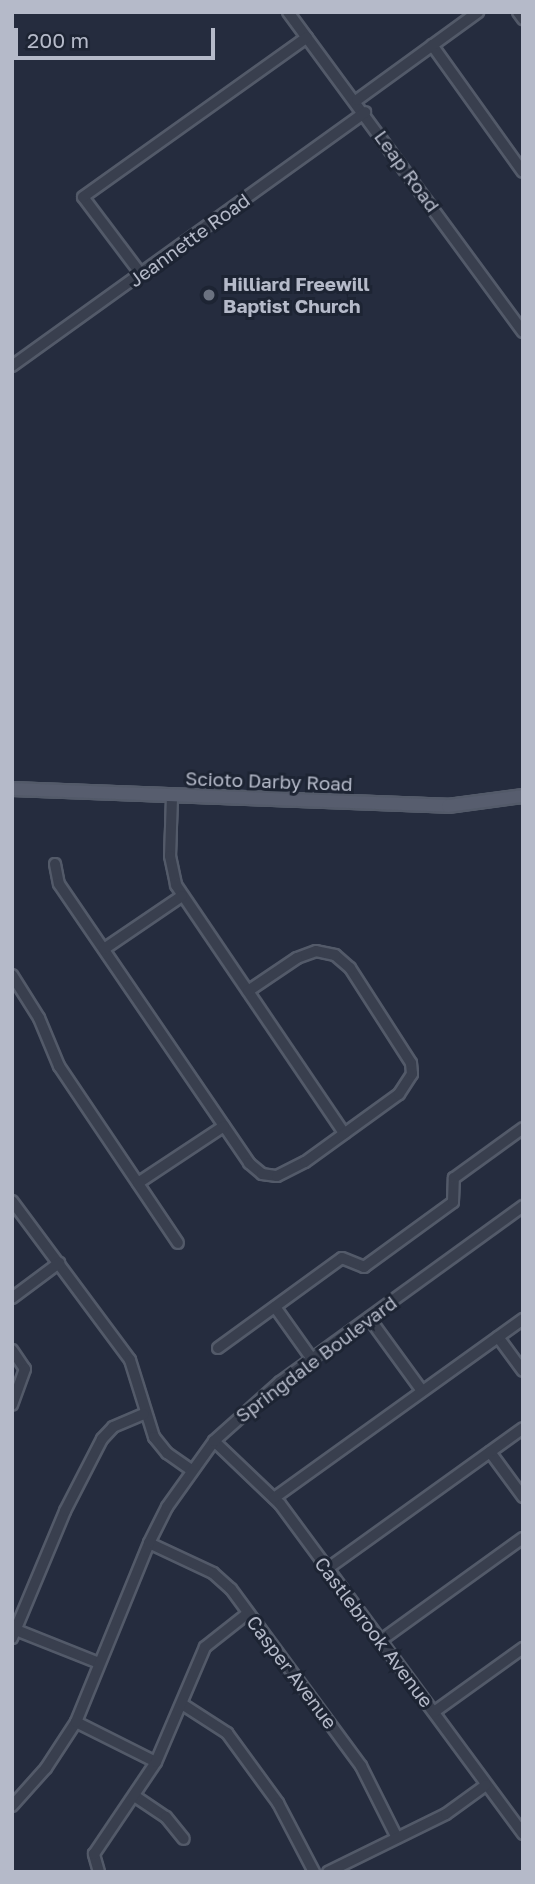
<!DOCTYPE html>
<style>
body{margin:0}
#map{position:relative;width:535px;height:1884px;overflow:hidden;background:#252c3e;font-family:"Golos Text",sans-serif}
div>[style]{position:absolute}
.roads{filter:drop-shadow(2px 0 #535a69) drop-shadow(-2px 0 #535a69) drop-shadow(0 2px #535a69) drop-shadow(0 -2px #535a69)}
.minor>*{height:10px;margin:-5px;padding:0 5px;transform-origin:5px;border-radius:5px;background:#393f4e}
.major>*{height:12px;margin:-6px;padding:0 6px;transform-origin:6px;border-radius:6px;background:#575d6e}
.dots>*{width:19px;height:19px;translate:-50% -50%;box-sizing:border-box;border:4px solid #1d2433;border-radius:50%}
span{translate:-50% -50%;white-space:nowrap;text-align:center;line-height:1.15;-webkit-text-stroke:6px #1d2433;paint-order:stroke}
.street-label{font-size:19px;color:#b5bac9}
.poi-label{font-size:19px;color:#b5bac9;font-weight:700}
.left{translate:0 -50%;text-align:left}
.frame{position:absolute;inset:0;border:14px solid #b5bac9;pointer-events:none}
.scale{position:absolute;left:14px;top:28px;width:201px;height:32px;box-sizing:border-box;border:4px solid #b5bac9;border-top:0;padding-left:9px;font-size:21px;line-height:24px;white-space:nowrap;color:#b5bac9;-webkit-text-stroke:5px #1d2433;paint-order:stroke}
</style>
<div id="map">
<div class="roads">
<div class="minor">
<i style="left:288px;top:12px;width:397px;rotate:53.7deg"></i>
<i style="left:518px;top:12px;width:9px;rotate:54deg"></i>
<i style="left:432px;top:45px;width:156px;rotate:54.4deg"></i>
<i style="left:357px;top:100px;width:150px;rotate:-36deg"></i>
<i style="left:141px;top:274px;width:96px;rotate:-127deg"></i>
<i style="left:83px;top:197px;width:275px;rotate:-35.5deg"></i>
<i style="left:12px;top:366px;width:435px;rotate:-35.7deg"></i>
<i style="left:172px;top:797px;width:59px;rotate:91.9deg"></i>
<i style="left:170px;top:856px;width:30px;rotate:78deg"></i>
<i style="left:176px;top:885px;width:300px;rotate:55.9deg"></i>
<i style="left:55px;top:864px;width:20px;rotate:79deg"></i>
<i style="left:59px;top:884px;width:338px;rotate:55.7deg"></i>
<i style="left:249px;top:1163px;width:17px;rotate:40deg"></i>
<i style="left:262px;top:1174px;width:15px;rotate:8deg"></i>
<i style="left:277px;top:1176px;width:31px;rotate:-27deg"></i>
<i style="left:305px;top:1162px;width:116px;rotate:-35.9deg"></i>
<i style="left:399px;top:1094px;width:24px;rotate:-57deg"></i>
<i style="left:412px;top:1074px;width:11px;rotate:-95deg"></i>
<i style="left:411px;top:1063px;width:113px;rotate:-122.7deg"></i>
<i style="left:350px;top:968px;width:20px;rotate:-139deg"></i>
<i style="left:335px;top:955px;width:19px;rotate:-168deg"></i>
<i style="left:316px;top:951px;width:20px;rotate:160deg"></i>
<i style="left:297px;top:958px;width:59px;rotate:146deg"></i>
<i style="left:104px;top:949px;width:94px;rotate:-34.2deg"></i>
<i style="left:12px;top:975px;width:51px;rotate:57.9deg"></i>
<i style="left:39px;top:1018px;width:52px;rotate:67.4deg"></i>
<i style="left:59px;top:1066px;width:213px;rotate:56.1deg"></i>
<i style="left:138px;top:1183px;width:103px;rotate:-33.5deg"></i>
<i style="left:12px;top:1201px;width:198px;rotate:53.4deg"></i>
<i style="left:130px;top:1360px;width:81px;rotate:72.7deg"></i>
<i style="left:154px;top:1437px;width:21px;rotate:51deg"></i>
<i style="left:167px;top:1453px;width:29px;rotate:35deg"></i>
<i style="left:12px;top:1298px;width:59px;rotate:-36.7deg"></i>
<i style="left:275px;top:1307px;width:64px;rotate:54.6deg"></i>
<i style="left:369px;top:1318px;width:90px;rotate:54deg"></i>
<i style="left:498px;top:1337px;width:42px;rotate:53.7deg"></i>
<i style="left:218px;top:1348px;width:153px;rotate:-36deg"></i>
<i style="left:342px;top:1258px;width:24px;rotate:22deg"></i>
<i style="left:364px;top:1267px;width:110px;rotate:-36.1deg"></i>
<i style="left:453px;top:1202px;width:24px;rotate:-88deg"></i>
<i style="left:454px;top:1178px;width:85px;rotate:-35.9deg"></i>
<i style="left:12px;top:1350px;width:23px;rotate:56deg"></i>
<i style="left:25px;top:1369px;width:38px;rotate:110deg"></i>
<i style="left:214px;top:1441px;width:91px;rotate:43.7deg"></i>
<i style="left:280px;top:1504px;width:410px;rotate:53.6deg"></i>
<i style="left:490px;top:1452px;width:56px;rotate:53.7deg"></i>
<i style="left:274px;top:1498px;width:307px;rotate:-35.7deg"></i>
<i style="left:149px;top:1543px;width:71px;rotate:25.1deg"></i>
<i style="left:213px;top:1573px;width:24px;rotate:42deg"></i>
<i style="left:231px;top:1589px;width:220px;rotate:53.7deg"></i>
<i style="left:361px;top:1766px;width:80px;rotate:63.4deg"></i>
<i style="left:327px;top:1569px;width:241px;rotate:-35.7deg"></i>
<i style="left:16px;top:1630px;width:89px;rotate:21.7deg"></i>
<i style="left:12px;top:1638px;width:138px;rotate:-67.3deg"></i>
<i style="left:65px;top:1511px;width:81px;rotate:-62.8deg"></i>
<i style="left:102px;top:1439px;width:16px;rotate:-47deg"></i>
<i style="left:113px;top:1427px;width:33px;rotate:-23deg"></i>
<i style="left:380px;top:1641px;width:176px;rotate:-35.8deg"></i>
<i style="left:182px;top:1704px;width:54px;rotate:32.8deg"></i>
<i style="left:227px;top:1733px;width:87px;rotate:53.9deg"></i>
<i style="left:278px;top:1803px;width:78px;rotate:62.4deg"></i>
<i style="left:434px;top:1712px;width:110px;rotate:-35.7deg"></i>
<i style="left:76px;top:1722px;width:89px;rotate:26.6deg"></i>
<i style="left:136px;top:1797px;width:36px;rotate:34deg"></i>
<i style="left:166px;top:1817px;width:28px;rotate:51deg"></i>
<i style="left:12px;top:1806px;width:51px;rotate:-48.2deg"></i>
<i style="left:46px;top:1768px;width:55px;rotate:-56.9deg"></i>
<i style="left:76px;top:1722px;width:193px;rotate:-67.8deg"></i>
<i style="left:149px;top:1543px;width:40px;rotate:-63.4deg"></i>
<i style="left:167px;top:1507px;width:81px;rotate:-54.5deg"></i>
<i style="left:214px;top:1441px;width:89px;rotate:-41.8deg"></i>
<i style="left:280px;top:1382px;width:300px;rotate:-35.9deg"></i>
<i style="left:99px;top:1872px;width:19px;rotate:-106deg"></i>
<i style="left:94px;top:1854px;width:111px;rotate:-56deg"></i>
<i style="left:156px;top:1762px;width:125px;rotate:-66.9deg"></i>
<i style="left:205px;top:1647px;width:55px;rotate:-38.3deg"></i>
<i style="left:328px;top:1872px;width:131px;rotate:-26.2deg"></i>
<i style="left:446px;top:1814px;width:49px;rotate:-35.9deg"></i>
</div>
<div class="major">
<i style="left:12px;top:789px;width:436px;rotate:2.2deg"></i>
<i style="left:448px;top:806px;width:76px;rotate:-7.6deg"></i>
</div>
</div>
<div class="dots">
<i style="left:209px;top:295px;background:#6b7280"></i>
</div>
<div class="street-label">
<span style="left:407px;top:171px;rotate:54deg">Leap Road</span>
<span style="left:189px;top:240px;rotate:-36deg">Jeannette Road</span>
<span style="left:269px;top:781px;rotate:2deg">Scioto Darby Road</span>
<span style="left:316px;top:1359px;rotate:-37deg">Springdale Boulevard</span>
<span style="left:374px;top:1632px;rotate:53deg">Castlebrook Avenue</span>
<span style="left:292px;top:1672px;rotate:53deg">Casper Avenue</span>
</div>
<div class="poi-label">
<span class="left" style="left:223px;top:295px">Hilliard Freewill<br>Baptist Church</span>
</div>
<div class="frame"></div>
<div class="scale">200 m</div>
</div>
